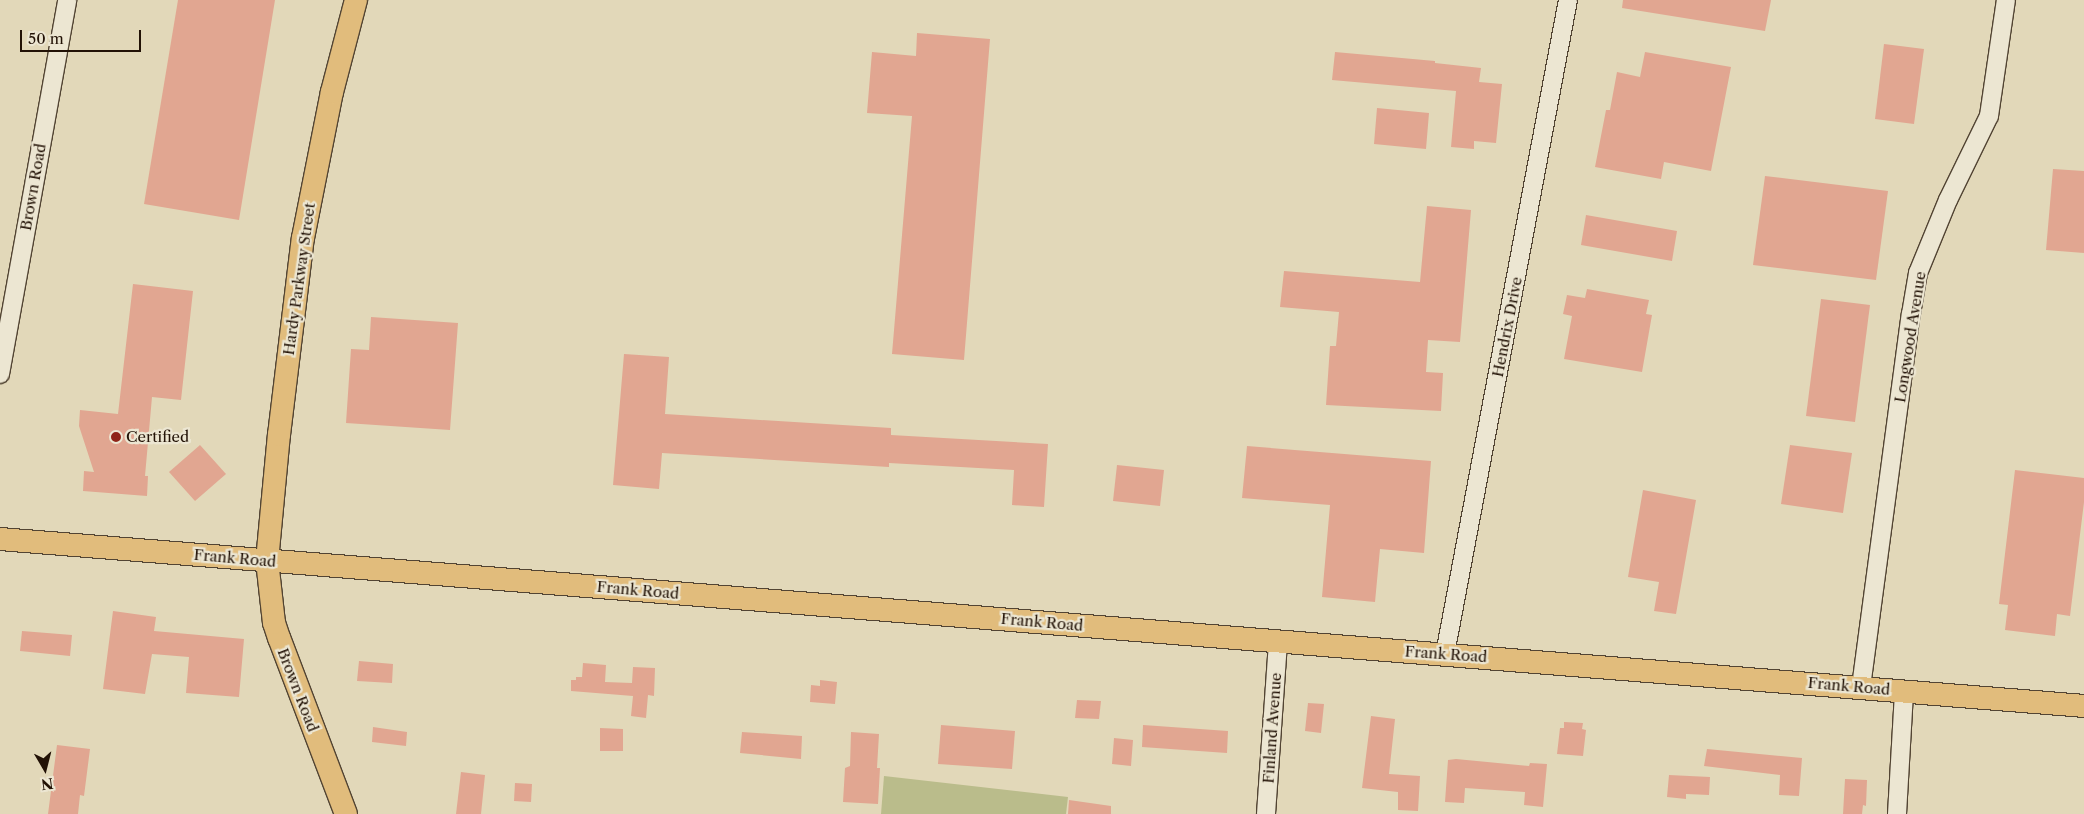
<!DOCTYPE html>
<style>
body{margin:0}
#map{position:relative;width:2084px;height:814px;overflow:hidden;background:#e2d8b9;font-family:"Libre Caslon Text",serif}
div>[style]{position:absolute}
.green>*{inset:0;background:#babc8b}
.building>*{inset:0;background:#e1a691}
.roads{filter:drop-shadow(1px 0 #524433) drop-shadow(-1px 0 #524433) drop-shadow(0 1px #524433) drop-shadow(0 -1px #524433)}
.minor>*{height:18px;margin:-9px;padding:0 9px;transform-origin:9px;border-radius:9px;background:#ece6d2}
.major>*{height:22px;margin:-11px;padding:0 11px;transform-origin:11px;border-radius:11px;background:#e1bc7c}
.dots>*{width:14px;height:14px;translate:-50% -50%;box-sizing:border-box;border:2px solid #ece6d2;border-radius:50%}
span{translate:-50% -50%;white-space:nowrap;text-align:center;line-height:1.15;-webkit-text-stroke:4.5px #ece6d2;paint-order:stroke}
.street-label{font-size:15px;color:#221206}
.poi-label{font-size:15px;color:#221206}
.left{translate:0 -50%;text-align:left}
.north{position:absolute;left:20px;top:744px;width:50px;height:50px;-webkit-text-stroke:4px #ece6d2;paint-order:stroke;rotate:172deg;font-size:14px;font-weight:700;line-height:20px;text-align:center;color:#221206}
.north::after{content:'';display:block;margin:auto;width:18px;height:22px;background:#221206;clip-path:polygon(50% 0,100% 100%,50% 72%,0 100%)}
.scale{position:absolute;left:20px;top:30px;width:121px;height:22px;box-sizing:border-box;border:2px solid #221206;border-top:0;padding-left:6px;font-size:15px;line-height:18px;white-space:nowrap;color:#221206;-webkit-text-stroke:4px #ece6d2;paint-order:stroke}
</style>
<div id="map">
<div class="green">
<i style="clip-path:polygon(884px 776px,1068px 797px,1066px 814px,881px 814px)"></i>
</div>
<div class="building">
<i style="clip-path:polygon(178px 0,275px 0,239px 220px,144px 204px)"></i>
<i style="clip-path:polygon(1623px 0,1771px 0,1765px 31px,1622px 8px)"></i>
<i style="clip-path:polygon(917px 33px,990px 39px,964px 360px,892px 354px,912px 116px,867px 113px,872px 52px,916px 56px)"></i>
<i style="clip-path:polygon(1884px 44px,1924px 49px,1914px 124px,1875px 119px)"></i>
<i style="clip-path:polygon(1335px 52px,1435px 61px,1435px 63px,1481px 68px,1479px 82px,1502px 84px,1496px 143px,1474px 141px,1474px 149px,1451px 147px,1456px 91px,1332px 80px)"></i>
<i style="clip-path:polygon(1645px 52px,1731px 67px,1711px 171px,1664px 162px,1661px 179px,1595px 167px,1606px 110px,1610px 110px,1617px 72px,1640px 77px)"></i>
<i style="clip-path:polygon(1377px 108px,1429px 113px,1426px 149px,1374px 144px)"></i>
<i style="clip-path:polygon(2053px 169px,2084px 171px,2084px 253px,2046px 250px)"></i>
<i style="clip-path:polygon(1765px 176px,1888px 191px,1876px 280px,1753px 265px)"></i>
<i style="clip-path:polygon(1427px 206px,1471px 210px,1460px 342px,1428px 340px,1426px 372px,1443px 373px,1441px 411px,1326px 405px,1330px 346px,1336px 346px,1339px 312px,1280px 307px,1284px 271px,1420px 282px)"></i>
<i style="clip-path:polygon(1586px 215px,1677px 231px,1672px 261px,1581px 245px)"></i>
<i style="clip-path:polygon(133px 284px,193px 291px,181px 400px,152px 397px,145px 476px,148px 476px,147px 496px,83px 491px,84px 471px,94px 472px,79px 426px,80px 410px,118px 414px)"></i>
<i style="clip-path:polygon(1587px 289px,1649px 300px,1646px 314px,1652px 315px,1642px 372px,1564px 359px,1572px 316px,1563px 314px,1567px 295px,1585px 298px)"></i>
<i style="clip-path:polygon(1821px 299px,1870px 305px,1855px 422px,1806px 416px)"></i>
<i style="clip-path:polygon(371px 317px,458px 323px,450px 430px,346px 423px,351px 349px,369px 350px)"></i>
<i style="clip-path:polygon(624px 354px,669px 357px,665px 414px,891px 428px,891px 435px,1048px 444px,1044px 507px,1012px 505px,1014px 470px,889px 463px,889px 467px,662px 453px,659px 489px,613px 485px)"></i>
<i style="clip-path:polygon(200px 445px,226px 474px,195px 501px,169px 472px)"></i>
<i style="clip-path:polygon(1790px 445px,1852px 453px,1843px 513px,1781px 504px)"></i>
<i style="clip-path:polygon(1247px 446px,1431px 461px,1424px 553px,1380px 549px,1375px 602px,1322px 597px,1330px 505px,1242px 498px)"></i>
<i style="clip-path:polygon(1117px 465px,1164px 470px,1160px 506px,1113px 501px)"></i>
<i style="clip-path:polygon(2015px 470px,2084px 478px,2084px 502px,2070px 616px,2057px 614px,2055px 636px,2005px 630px,2008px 605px,1999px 604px)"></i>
<i style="clip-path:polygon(1643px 490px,1696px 500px,1676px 614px,1654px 611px,1659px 582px,1628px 577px)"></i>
<i style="clip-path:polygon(113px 611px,156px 617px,154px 631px,244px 639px,239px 697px,186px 693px,189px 657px,152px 654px,145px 694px,103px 689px)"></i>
<i style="clip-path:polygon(22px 631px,72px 635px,70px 656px,20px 651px)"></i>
<i style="clip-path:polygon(359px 661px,393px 664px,392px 683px,357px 681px)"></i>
<i style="clip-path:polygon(583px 663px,606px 665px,605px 682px,632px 683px,633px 667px,655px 668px,654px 696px,648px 695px,646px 718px,631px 716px,633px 696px,571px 691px,571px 680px,576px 680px,576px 677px,582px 677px)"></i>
<i style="clip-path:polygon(820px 680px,837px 682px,835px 704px,810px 702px,811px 685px,820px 686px)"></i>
<i style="clip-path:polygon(1077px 700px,1101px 701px,1099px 719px,1075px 718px)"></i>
<i style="clip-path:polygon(1308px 703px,1324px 704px,1321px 733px,1305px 731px)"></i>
<i style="clip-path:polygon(1371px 716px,1395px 719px,1389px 774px,1420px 776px,1418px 811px,1398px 810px,1398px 792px,1362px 788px)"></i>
<i style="clip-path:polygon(1564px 722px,1583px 723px,1582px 729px,1586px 730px,1583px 756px,1557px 754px,1560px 728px,1564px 728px)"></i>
<i style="clip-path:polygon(941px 725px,1015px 731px,1012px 769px,938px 764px)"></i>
<i style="clip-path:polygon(1143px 725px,1228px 731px,1227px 753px,1142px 747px)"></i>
<i style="clip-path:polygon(373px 727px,407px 732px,406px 746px,372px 742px)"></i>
<i style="clip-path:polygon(600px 728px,623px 729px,623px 751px,600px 751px)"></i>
<i style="clip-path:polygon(742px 732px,802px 736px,801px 759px,740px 753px)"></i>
<i style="clip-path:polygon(851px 732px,879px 734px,877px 768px,880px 768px,878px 804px,843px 802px,845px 768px,850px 766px)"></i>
<i style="clip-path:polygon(1114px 738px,1133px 740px,1131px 766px,1112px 764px)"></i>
<i style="clip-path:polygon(57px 745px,90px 749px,84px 796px,80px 795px,78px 814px,48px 814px)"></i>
<i style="clip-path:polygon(1707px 749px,1802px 758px,1799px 796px,1779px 795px,1780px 775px,1704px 766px)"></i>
<i style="clip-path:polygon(1456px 759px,1529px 766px,1530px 763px,1547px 764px,1543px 807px,1524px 805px,1525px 792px,1465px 788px,1464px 803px,1445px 802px,1448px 760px)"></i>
<i style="clip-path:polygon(461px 772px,485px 775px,481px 814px,456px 814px)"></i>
<i style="clip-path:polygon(1669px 775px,1710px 777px,1709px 795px,1686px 794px,1686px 799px,1667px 797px)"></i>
<i style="clip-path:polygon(1845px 779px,1867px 780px,1866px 806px,1863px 805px,1862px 814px,1843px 814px)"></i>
<i style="clip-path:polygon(515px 783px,532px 784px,531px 802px,514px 801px)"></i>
<i style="clip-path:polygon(1069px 800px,1111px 806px,1111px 814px,1068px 814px)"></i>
</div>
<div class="roads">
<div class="minor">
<i style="left:0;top:374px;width:380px;rotate:-79.8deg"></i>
<i style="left:1445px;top:654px;width:665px;rotate:-79.35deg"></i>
<i style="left:1861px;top:687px;width:376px;rotate:-82.4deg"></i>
<i style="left:1911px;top:314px;width:42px;rotate:-80.3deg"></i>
<i style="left:1918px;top:273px;width:79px;rotate:-67.7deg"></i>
<i style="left:1948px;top:200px;width:93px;rotate:-64deg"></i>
<i style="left:1989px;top:116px;width:117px;rotate:-81.7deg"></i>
<i style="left:1266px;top:814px;width:172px;rotate:-86deg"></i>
<i style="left:1897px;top:814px;width:123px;rotate:-86.7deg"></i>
</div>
<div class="major">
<i style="left:0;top:539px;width:2091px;rotate:4.58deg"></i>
<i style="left:346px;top:814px;width:188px;rotate:-110.8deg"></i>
<i style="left:279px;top:638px;width:16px;rotate:-108deg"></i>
<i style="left:274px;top:623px;width:62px;rotate:-96.4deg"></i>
<i style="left:267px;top:561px;width:127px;rotate:-84.6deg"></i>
<i style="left:279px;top:435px;width:198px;rotate:-83.1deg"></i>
<i style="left:303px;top:238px;width:149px;rotate:-78.8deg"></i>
<i style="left:332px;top:92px;width:95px;rotate:-75.4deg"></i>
</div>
</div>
<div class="dots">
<i style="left:116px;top:437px;background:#8f2418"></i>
</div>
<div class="street-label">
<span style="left:33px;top:187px;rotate:-80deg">Brown Road</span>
<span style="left:299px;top:279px;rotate:-82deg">Hardy Parkway Street</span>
<span style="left:1507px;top:327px;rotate:-79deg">Hendrix Drive</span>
<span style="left:1910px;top:337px;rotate:-81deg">Longwood Avenue</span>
<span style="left:235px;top:558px;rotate:5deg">Frank Road</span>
<span style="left:638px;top:590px;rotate:5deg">Frank Road</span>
<span style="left:1042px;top:622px;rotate:5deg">Frank Road</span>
<span style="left:1446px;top:654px;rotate:4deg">Frank Road</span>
<span style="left:1849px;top:686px;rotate:5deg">Frank Road</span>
<span style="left:298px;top:690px;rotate:69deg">Brown Road</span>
<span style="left:1272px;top:728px;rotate:-86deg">Finland Avenue</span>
</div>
<div class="poi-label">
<span class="left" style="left:126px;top:437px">Certified</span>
</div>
<div class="north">N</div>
<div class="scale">50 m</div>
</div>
